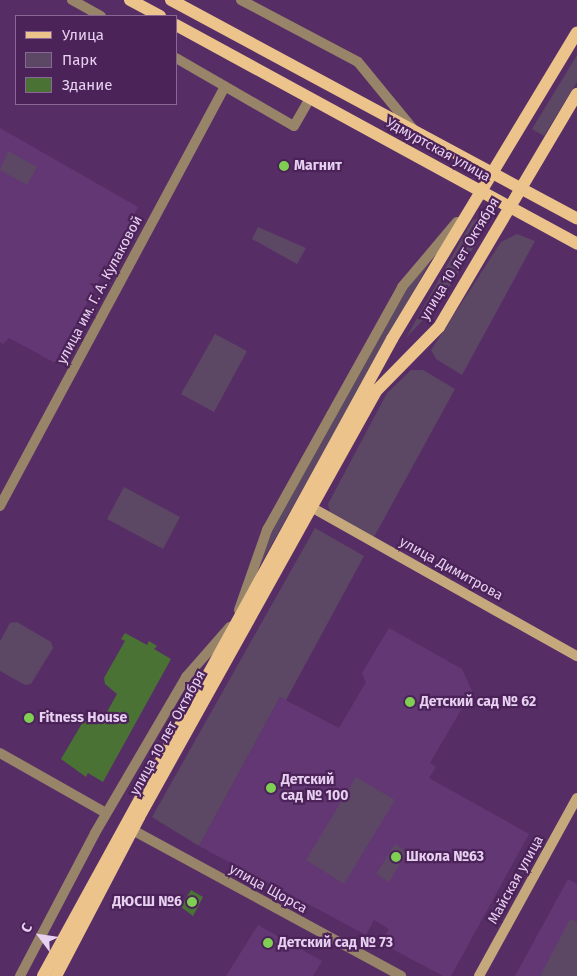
<!DOCTYPE html>
<meta charset="utf-8">
<style>
body{margin:0}
#map{position:relative;width:577px;height:976px;overflow:hidden;background:#562e65;font-family:"Fira Sans",sans-serif}
div>[style]{position:absolute}
.built>*{inset:0;background:#633774}
.green>*{inset:0;background:#5c4764}
.building>*{inset:0;background:#4a7235}
.street>*{height:10px;margin:-5px;padding:0 5px;transform-origin:5px;border-radius:5px;background:#978469}
.secondary>*{height:10px;margin:-5px;padding:0 5px;transform-origin:5px;border-radius:5px;background:#c6a87d}
.primary>*{height:12px;margin:-6px;padding:0 6px;transform-origin:6px;border-radius:6px;background:#ebc38b}
.dots>*{width:14px;height:14px;translate:-50% -50%;box-sizing:border-box;border:2px solid #4b2359;border-radius:50%}
span{translate:-50% -50%;white-space:nowrap;text-align:center;line-height:1.15;-webkit-text-stroke:4.5px #4b2359;paint-order:stroke}
.street-label{font-size:14px;color:#e7d0f0}
.poi-label{font-size:14px;color:#e7d0f0;font-weight:700}
.left{translate:0 -50%;text-align:left}
.right{translate:-100% -50%;text-align:right}
.legend{position:absolute;left:15px;top:15px;width:162px;height:90px;box-sizing:border-box;background:#4b2359;border:1px solid #896895;margin:0;padding:6px 9px;list-style:none;font-size:15px;color:#e7d0f0}
.legend li{display:flex;align-items:center;gap:10px;height:25px}
.legend b{width:25px;border:1px solid #896895}
.north{position:absolute;left:15px;top:911px;width:50px;height:50px;-webkit-text-stroke:4px #4b2359;paint-order:stroke;rotate:301deg;font-size:14px;font-weight:700;line-height:20px;text-align:center;color:#e7d0f0}
.north::after{content:'';display:block;margin:auto;width:18px;height:22px;background:#e7d0f0;clip-path:polygon(50% 0,100% 100%,50% 72%,0 100%)}
</style>
<div id="map">
<div class="built">
<i style="clip-path:polygon(0 128px,138px 207px,55px 363px,9px 338px,3px 344px,0 342px)"></i>
<i style="clip-path:polygon(389px 628px,462px 669px,472px 691px,430px 763px,436px 767px,429px 778px,529px 834px,451px 976px,443px 976px,381px 943px,389px 929px,374px 920px,366px 935px,199px 846px,280px 697px,339px 728px,366px 682px,362px 673px)"></i>
<i style="clip-path:polygon(568px 879px,577px 884px,577px 976px,515px 976px)"></i>
<i style="clip-path:polygon(258px 925px,322px 961px,313px 976px,226px 976px)"></i>
</div>
<div class="green">
<i style="clip-path:polygon(577px 55px,577px 82px,544px 136px,532px 129px)"></i>
<i style="clip-path:polygon(8px 151px,37px 167px,27px 185px,0 170px)"></i>
<i style="clip-path:polygon(479px 218px,486px 227px,439px 303px,406px 338px,472px 221px)"></i>
<i style="clip-path:polygon(258px 227px,306px 248px,297px 264px,252px 239px)"></i>
<i style="clip-path:polygon(517px 234px,535px 241px,462px 375px,436px 359px,431px 350px,501px 242px)"></i>
<i style="clip-path:polygon(430px 262px,254px 576px,273px 529px,407px 283px)"></i>
<i style="clip-path:polygon(215px 334px,247px 351px,214px 412px,181px 394px)"></i>
<i style="clip-path:polygon(411px 370px,423px 370px,455px 389px,374px 537px,330px 513px,328px 504px,387px 393px)"></i>
<i style="clip-path:polygon(124px 487px,180px 517px,163px 549px,107px 519px)"></i>
<i style="clip-path:polygon(315px 528px,364px 556px,286px 700px,280px 697px,199px 846px,152px 817px)"></i>
<i style="clip-path:polygon(17px 622px,51px 642px,53px 648px,31px 684px,25px 685px,0 671px,0 641px,10px 623px)"></i>
<i style="clip-path:polygon(356px 777px,395px 800px,344px 884px,306px 860px)"></i>
<i style="clip-path:polygon(395px 844px,407px 852px,389px 882px,376px 874px)"></i>
<i style="clip-path:polygon(570px 919px,577px 922px,577px 976px,540px 976px)"></i>
</div>
<div class="building">
<i style="clip-path:polygon(125px 633px,147px 645px,149px 641px,157px 646px,154px 649px,171px 659px,103px 782px,88px 773px,86px 777px,61px 759px,87px 715px,102px 721px,117px 694px,105px 684px,104px 678px,125px 641px,121px 639px)"></i>
<i style="clip-path:polygon(191px 890px,203px 897px,193px 916px,181px 907px)"></i>
</div>
<div class="street">
<i style="left:72px;top:0;width:33px;rotate:29deg"></i>
<i style="left:241px;top:0;width:132px;rotate:27.9deg"></i>
<i style="left:358px;top:62px;width:87px;rotate:50.6deg"></i>
<i style="left:176px;top:58px;width:136px;rotate:30deg"></i>
<i style="left:294px;top:126px;width:32px;rotate:-60deg"></i>
<i style="left:0;top:506px;width:476px;rotate:-61.8deg"></i>
<i style="left:239px;top:610px;width:85px;rotate:-70.7deg"></i>
<i style="left:267px;top:530px;width:278px;rotate:-60.9deg"></i>
<i style="left:402px;top:287px;width:85px;rotate:-49.8deg"></i>
<i style="left:0;top:753px;width:122px;rotate:29.5deg"></i>
<i style="left:127px;top:827px;width:312px;rotate:28.5deg"></i>
<i style="left:20px;top:976px;width:161px;rotate:-62.3deg"></i>
<i style="left:95px;top:833px;width:181px;rotate:-59.7deg"></i>
<i style="left:186px;top:677px;width:67px;rotate:-48.7deg"></i>
</div>
<div class="secondary">
<i style="left:311px;top:507px;width:305px;rotate:29.3deg"></i>
<i style="left:479px;top:976px;width:203px;rotate:-61.2deg"></i>
</div>
<div class="primary">
<i style="left:130px;top:0;width:34px;rotate:28deg"></i>
<i style="left:171px;top:0;width:461px;rotate:28.3deg"></i>
<i style="left:176px;top:25px;width:457px;rotate:28.6deg"></i>
<i style="left:43px;top:976px;width:726px;rotate:-61.28deg"></i>
<i style="left:392px;top:339px;width:358px;rotate:-58.9deg"></i>
<i style="left:56px;top:976px;width:179px;rotate:-62.4deg"></i>
<i style="left:139px;top:817px;width:489px;rotate:-60.9deg"></i>
<i style="left:377px;top:390px;width:88px;rotate:-45.5deg"></i>
<i style="left:439px;top:327px;width:271px;rotate:-59.4deg"></i>
</div>
<div class="dots">
<i style="left:284px;top:166px;background:#7fd052"></i>
<i style="left:410px;top:702px;background:#7fd052"></i>
<i style="left:29px;top:718px;background:#7fd052"></i>
<i style="left:271px;top:788px;background:#7fd052"></i>
<i style="left:396px;top:857px;background:#7fd052"></i>
<i style="left:192px;top:902px;background:#7fd052"></i>
<i style="left:268px;top:943px;background:#7fd052"></i>
</div>
<div class="street-label">
<span style="left:438px;top:150px;rotate:29deg">Удмуртская улица</span>
<span style="left:460px;top:259px;rotate:-59deg">улица 10 лет Октября</span>
<span style="left:100px;top:290px;rotate:-62deg">улица им. Г. А. Кулаковой</span>
<span style="left:451px;top:569px;rotate:29deg">улица Димитрова</span>
<span style="left:168px;top:733px;rotate:-61deg">улица 10 лет Октября</span>
<span style="left:516px;top:880px;rotate:-61deg">Майская улица</span>
<span style="left:268px;top:889px;rotate:29deg">улица Щорса</span>
</div>
<div class="poi-label">
<span class="left" style="left:294px;top:166px">Магнит</span>
<span class="left" style="left:420px;top:702px">Детский сад № 62</span>
<span class="left" style="left:39px;top:718px">Fitness House</span>
<span class="left" style="left:281px;top:788px">Детский<br>сад № 100</span>
<span class="left" style="left:406px;top:857px">Школа №63</span>
<span class="right" style="left:182px;top:902px">ДЮСШ №6</span>
<span class="left" style="left:278px;top:943px">Детский сад № 73</span>
</div>
<ul class="legend">
<li><b style="height:6px;background:#ebc38b"></b>Улица</li>
<li><b style="height:14px;background:#5c4764"></b>Парк</li>
<li><b style="height:14px;background:#4a7235"></b>Здание</li>
</ul>
<div class="north">С</div>
</div>
